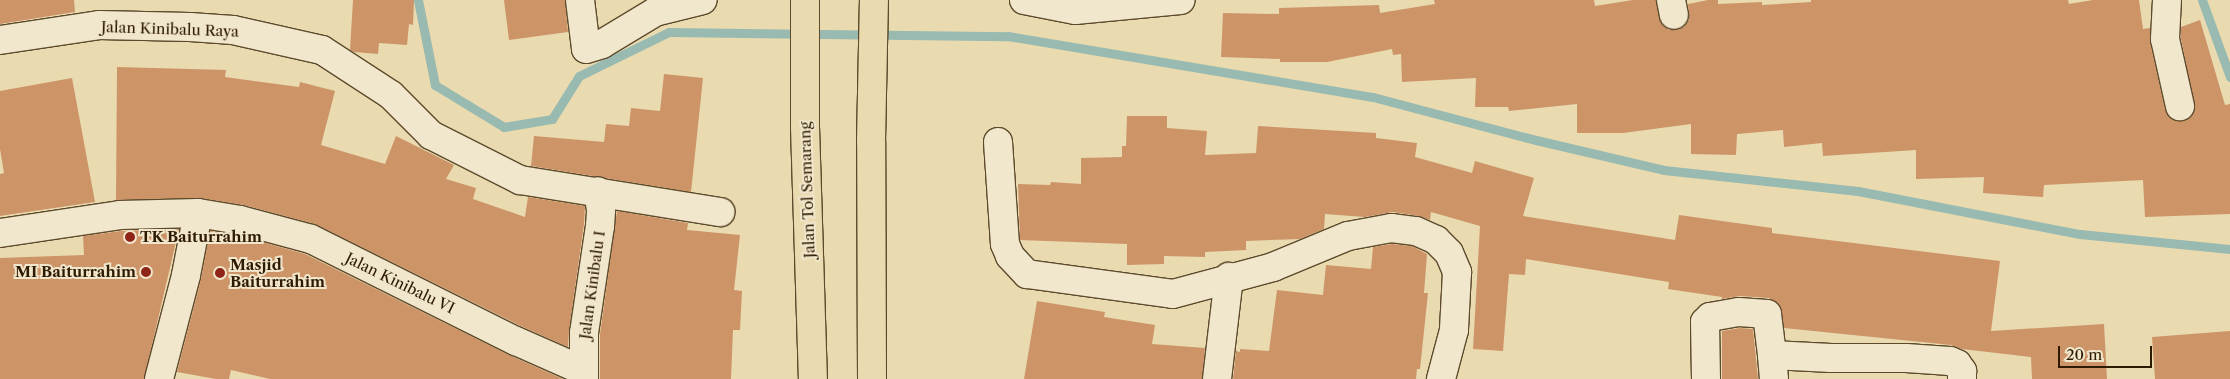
<!DOCTYPE html>
<style>
body{margin:0}
#map{position:relative;width:2230px;height:379px;overflow:hidden;background:#e9dab0;font-family:"Libre Caslon Text",serif}
div>[style]{position:absolute}
.stream>*{height:9px;margin:-4.5px;padding:0 4.5px;transform-origin:4.5px;border-radius:4.5px;background:#98bab0}
.building>*{inset:0;background:#cd9468}
.roads{filter:drop-shadow(1px 0 #5d4a2c) drop-shadow(-1px 0 #5d4a2c) drop-shadow(0 1px #5d4a2c) drop-shadow(0 -1px #5d4a2c)}
.minor>*{height:28px;margin:-14px;padding:0 14px;transform-origin:14px;border-radius:14px;background:#f1e7cc}
.highway>*{height:28px;margin:-14px;padding:0 14px;transform-origin:14px;border-radius:14px;background:#e9dab0}
.dots>*{width:14px;height:14px;translate:-50% -50%;box-sizing:border-box;border:2px solid #f1e7cc;border-radius:50%}
span{translate:-50% -50%;white-space:nowrap;text-align:center;line-height:1.15;-webkit-text-stroke:4px #f1e7cc;paint-order:stroke}
.street-label{font-size:15px;color:#2e1a00}
.poi-label{font-size:15px;color:#2e1a00;font-weight:700}
.left{translate:0 -50%;text-align:left}
.right{translate:-100% -50%;text-align:right}
.scale{position:absolute;left:2058px;top:346px;width:94px;height:22px;box-sizing:border-box;border:2px solid #2e1a00;border-top:0;padding-left:6px;font-size:15px;line-height:18px;white-space:nowrap;color:#2e1a00;-webkit-text-stroke:4px #f1e7cc;paint-order:stroke}
</style>
<div id="map">
<div class="stream">
<i style="left:418px;top:0;width:87px;rotate:78.7deg"></i>
<i style="left:435px;top:85px;width:81px;rotate:31.3deg"></i>
<i style="left:504px;top:127px;width:49px;rotate:-9.5deg"></i>
<i style="left:552px;top:119px;width:51px;rotate:-57.9deg"></i>
<i style="left:579px;top:76px;width:100px;rotate:-26.1deg"></i>
<i style="left:669px;top:32px;width:339px;rotate:0.7deg"></i>
<i style="left:1008px;top:36px;width:370px;rotate:9.5deg"></i>
<i style="left:1373px;top:97px;width:169px;rotate:14.8deg"></i>
<i style="left:1536px;top:140px;width:131px;rotate:13.2deg"></i>
<i style="left:1664px;top:170px;width:195px;rotate:6.2deg"></i>
<i style="left:1858px;top:191px;width:226px;rotate:11deg"></i>
<i style="left:2080px;top:234px;width:151px;rotate:5.7deg"></i>
<i style="left:2202px;top:0;width:82px;rotate:70deg"></i>
</div>
<div class="building">
<i style="clip-path:polygon(0 0,74px 0,75px 12px,0 24px)"></i>
<i style="clip-path:polygon(353px 0,414px 0,413px 25px,409px 24px,407px 45px,379px 43px,378px 54px,354px 52px,350px 50px)"></i>
<i style="clip-path:polygon(504px 0,565px 0,568px 32px,509px 40px)"></i>
<i style="clip-path:polygon(1434px 0,1594px 0,1595px 6px,1633px 0,1656px 0,1662px 25px,1669px 30px,1677px 30px,1684px 27px,1689px 20px,1688px 4px,1708px 0,1718px 0,1718px 4px,1762px 2px,1762px 5px,1811px 2px,1811px 0,2068px 0,2069px 4px,2093px 0,2139px 0,2143px 29px,2150px 28px,2150px 42px,2165px 109px,2169px 117px,2176px 121px,2184px 121px,2190px 118px,2195px 110px,2181px 38px,2181px 27px,2200px 20px,2225px 105px,2230px 104px,2230px 214px,2145px 217px,2143px 180px,2044px 185px,2043px 197px,1983px 193px,1984px 177px,1916px 179px,1916px 150px,1823px 156px,1822px 143px,1784px 147px,1783px 130px,1737px 134px,1736px 155px,1691px 154px,1691px 124px,1623px 133px,1577px 133px,1577px 104px,1509px 111px,1508px 107px,1475px 107px,1476px 78px,1402px 82px,1401px 54px,1393px 55px,1392px 49px,1327px 62px,1280px 62px,1280px 59px,1221px 57px,1223px 13px,1279px 14px,1279px 8px,1379px 5px,1380px 13px,1435px 4px)"></i>
<i style="clip-path:polygon(117px 67px,226px 70px,225px 77px,299px 87px,300px 82px,335px 91px,321px 145px,385px 164px,396px 136px,454px 165px,446px 179px,476px 188px,473px 199px,525px 217px,528px 197px,585px 206px,584px 224px,569px 331px,568px 347px,523px 327px,315px 224px,244px 205px,200px 198px,116px 200px)"></i>
<i style="clip-path:polygon(664px 74px,703px 78px,691px 192px,531px 166px,534px 136px,604px 142px,606px 124px,629px 126px,631px 108px,660px 111px)"></i>
<i style="clip-path:polygon(72px 78px,95px 202px,0 216px,0 174px,4px 173px,0 149px,0 91px)"></i>
<i style="clip-path:polygon(1127px 116px,1167px 116px,1167px 128px,1207px 131px,1205px 155px,1256px 153px,1258px 126px,1376px 133px,1376px 138px,1417px 143px,1415px 157px,1472px 173px,1475px 161px,1534px 178px,1523px 216px,1675px 240px,1679px 215px,1772px 228px,1772px 233px,2000px 261px,1991px 331px,2104px 324px,2107px 379px,2032px 379px,2031px 357px,1962px 349px,1951px 345px,1784px 328px,1780px 306px,1769px 298px,1740px 296px,1722px 299px,1722px 297px,1668px 289px,1669px 282px,1526px 259px,1525px 275px,1509px 274px,1503px 351px,1473px 349px,1480px 226px,1431px 212px,1430px 220px,1418px 216px,1393px 212px,1365px 217px,1325px 214px,1324px 229px,1300px 239px,1246px 241px,1246px 250px,1205px 252px,1205px 257px,1164px 256px,1164px 264px,1127px 265px,1127px 244px,1020px 240px,1018px 184px,1050px 185px,1051px 182px,1081px 184px,1081px 158px,1122px 157px,1122px 146px,1126px 146px)"></i>
<i style="clip-path:polygon(617px 211px,688px 223px,687px 230px,740px 235px,734px 290px,742px 291px,740px 330px,733px 330px,731px 379px,600px 379px,600px 334px)"></i>
<i style="clip-path:polygon(179px 229px,144px 379px,0 379px,0 258px,84px 255px,83px 236px,121px 231px)"></i>
<i style="clip-path:polygon(210px 231px,237px 235px,305px 254px,509px 355px,563px 379px,270px 379px,231px 370px,229px 379px,216px 379px,177px 372px,201px 279px)"></i>
<i style="clip-path:polygon(1392px 244px,1412px 246px,1427px 254px,1424px 293px,1428px 293px,1420px 369px,1417px 369px,1416px 379px,1233px 379px,1236px 351px,1240px 352px,1240px 349px,1269px 351px,1277px 290px,1323px 295px,1326px 265px,1371px 269px,1373px 247px)"></i>
<i style="clip-path:polygon(1037px 301px,1105px 312px,1104px 317px,1155px 325px,1152px 344px,1205px 348px,1202px 379px,1024px 379px)"></i>
<i style="clip-path:polygon(1740px 328px,1753px 329px,1758px 379px,1722px 379px,1722px 331px)"></i>
<i style="clip-path:polygon(2230px 331px,2230px 379px,2155px 379px,2152px 337px)"></i>
</div>
<div class="roads">
<div class="minor">
<i style="left:580px;top:0;width:49px;rotate:83deg"></i>
<i style="left:586px;top:49px;width:17px;rotate:-17deg"></i>
<i style="left:602px;top:44px;width:62px;rotate:-31.1deg"></i>
<i style="left:655px;top:12px;width:49px;rotate:-14deg"></i>
<i style="left:1024px;top:0;width:52px;rotate:11.1deg"></i>
<i style="left:1075px;top:10px;width:106px;rotate:-5.4deg"></i>
<i style="left:1671px;top:0;width:15px;rotate:79deg"></i>
<i style="left:2167px;top:0;width:39px;rotate:93deg"></i>
<i style="left:2165px;top:39px;width:69px;rotate:77.4deg"></i>
<i style="left:0;top:40px;width:100px;rotate:-8.6deg"></i>
<i style="left:99px;top:25px;width:91px;rotate:1.3deg"></i>
<i style="left:190px;top:27px;width:43px;rotate:4deg"></i>
<i style="left:233px;top:30px;width:91px;rotate:12.7deg"></i>
<i style="left:322px;top:50px;width:82px;rotate:33.1deg"></i>
<i style="left:391px;top:95px;width:57px;rotate:45deg"></i>
<i style="left:431px;top:135px;width:100px;rotate:26.8deg"></i>
<i style="left:520px;top:180px;width:203px;rotate:9.1deg"></i>
<i style="left:998px;top:142px;width:102px;rotate:86.1deg"></i>
<i style="left:1005px;top:244px;width:13px;rotate:67deg"></i>
<i style="left:1010px;top:256px;width:25px;rotate:47deg"></i>
<i style="left:1027px;top:274px;width:147px;rotate:7.8deg"></i>
<i style="left:1173px;top:294px;width:104px;rotate:-15.1deg"></i>
<i style="left:1273px;top:267px;width:81px;rotate:-22.5deg"></i>
<i style="left:1348px;top:236px;width:44px;rotate:-10.5deg"></i>
<i style="left:1391px;top:228px;width:25px;rotate:7deg"></i>
<i style="left:1416px;top:231px;width:22px;rotate:24deg"></i>
<i style="left:1436px;top:240px;width:18px;rotate:45deg"></i>
<i style="left:1449px;top:253px;width:21px;rotate:67deg"></i>
<i style="left:1457px;top:272px;width:58px;rotate:93deg"></i>
<i style="left:1454px;top:330px;width:51px;rotate:104.9deg"></i>
<i style="left:0;top:233px;width:121px;rotate:-8.5deg"></i>
<i style="left:120px;top:215px;width:78px;rotate:-1.5deg"></i>
<i style="left:198px;top:213px;width:43px;rotate:9.5deg"></i>
<i style="left:240px;top:220px;width:73px;rotate:15deg"></i>
<i style="left:311px;top:239px;width:229px;rotate:26.5deg"></i>
<i style="left:516px;top:341px;width:74px;rotate:23.8deg"></i>
<i style="left:159px;top:379px;width:107px;rotate:-75.4deg"></i>
<i style="left:186px;top:275px;width:63px;rotate:-79deg"></i>
<i style="left:584px;top:379px;width:46px;rotate:-90deg"></i>
<i style="left:584px;top:333px;width:108px;rotate:-81.5deg"></i>
<i style="left:600px;top:226px;width:16px;rotate:-86deg"></i>
<i style="left:601px;top:210px;width:19px;rotate:-99deg"></i>
<i style="left:1217px;top:379px;width:103px;rotate:-83.3deg"></i>
<i style="left:1706px;top:379px;width:57px;rotate:-91deg"></i>
<i style="left:1705px;top:322px;width:7px;rotate:-45deg"></i>
<i style="left:1710px;top:317px;width:29px;rotate:-10deg"></i>
<i style="left:1739px;top:312px;width:28px;rotate:4deg"></i>
<i style="left:1767px;top:314px;width:41px;rotate:83deg"></i>
<i style="left:1774px;top:379px;width:24px;rotate:-95deg"></i>
<i style="left:1772px;top:355px;width:59px;rotate:2.9deg"></i>
<i style="left:1831px;top:358px;width:75px"></i>
<i style="left:1906px;top:358px;width:44px;rotate:3.9deg"></i>
<i style="left:1950px;top:361px;width:8px;rotate:23deg"></i>
<i style="left:1957px;top:364px;width:9px;rotate:54deg"></i>
<i style="left:1962px;top:371px;width:8px;rotate:90deg"></i>
</div>
<div class="highway">
<i style="left:805px;top:0;width:127px;rotate:90deg"></i>
<i style="left:805px;top:127px;width:252px;rotate:88.2deg"></i>
<i style="left:872px;top:379px;width:238px;rotate:-90.2deg"></i>
<i style="left:871px;top:141px;width:141px;rotate:-88.8deg"></i>
</div>
</div>
<div class="dots">
<i style="left:130px;top:237px;background:#8f2418"></i>
<i style="left:146px;top:272px;background:#8f2418"></i>
<i style="left:220px;top:273px;background:#8f2418"></i>
</div>
<div class="street-label">
<span style="left:170px;top:29px;rotate:2deg">Jalan Kinibalu Raya</span>
<span style="left:807px;top:190px;rotate:-92deg">Jalan Tol Semarang</span>
<span style="left:400px;top:283px;rotate:26deg">Jalan Kinibalu VI</span>
<span style="left:592px;top:285px;rotate:-82deg">Jalan Kinibalu I</span>
</div>
<div class="poi-label">
<span class="left" style="left:140px;top:237px">TK Baiturrahim</span>
<span class="left" style="left:230px;top:273px">Masjid<br>Baiturrahim</span>
<span class="right" style="left:136px;top:272px">MI Baiturrahim</span>
</div>
<div class="scale">20 m</div>
</div>
